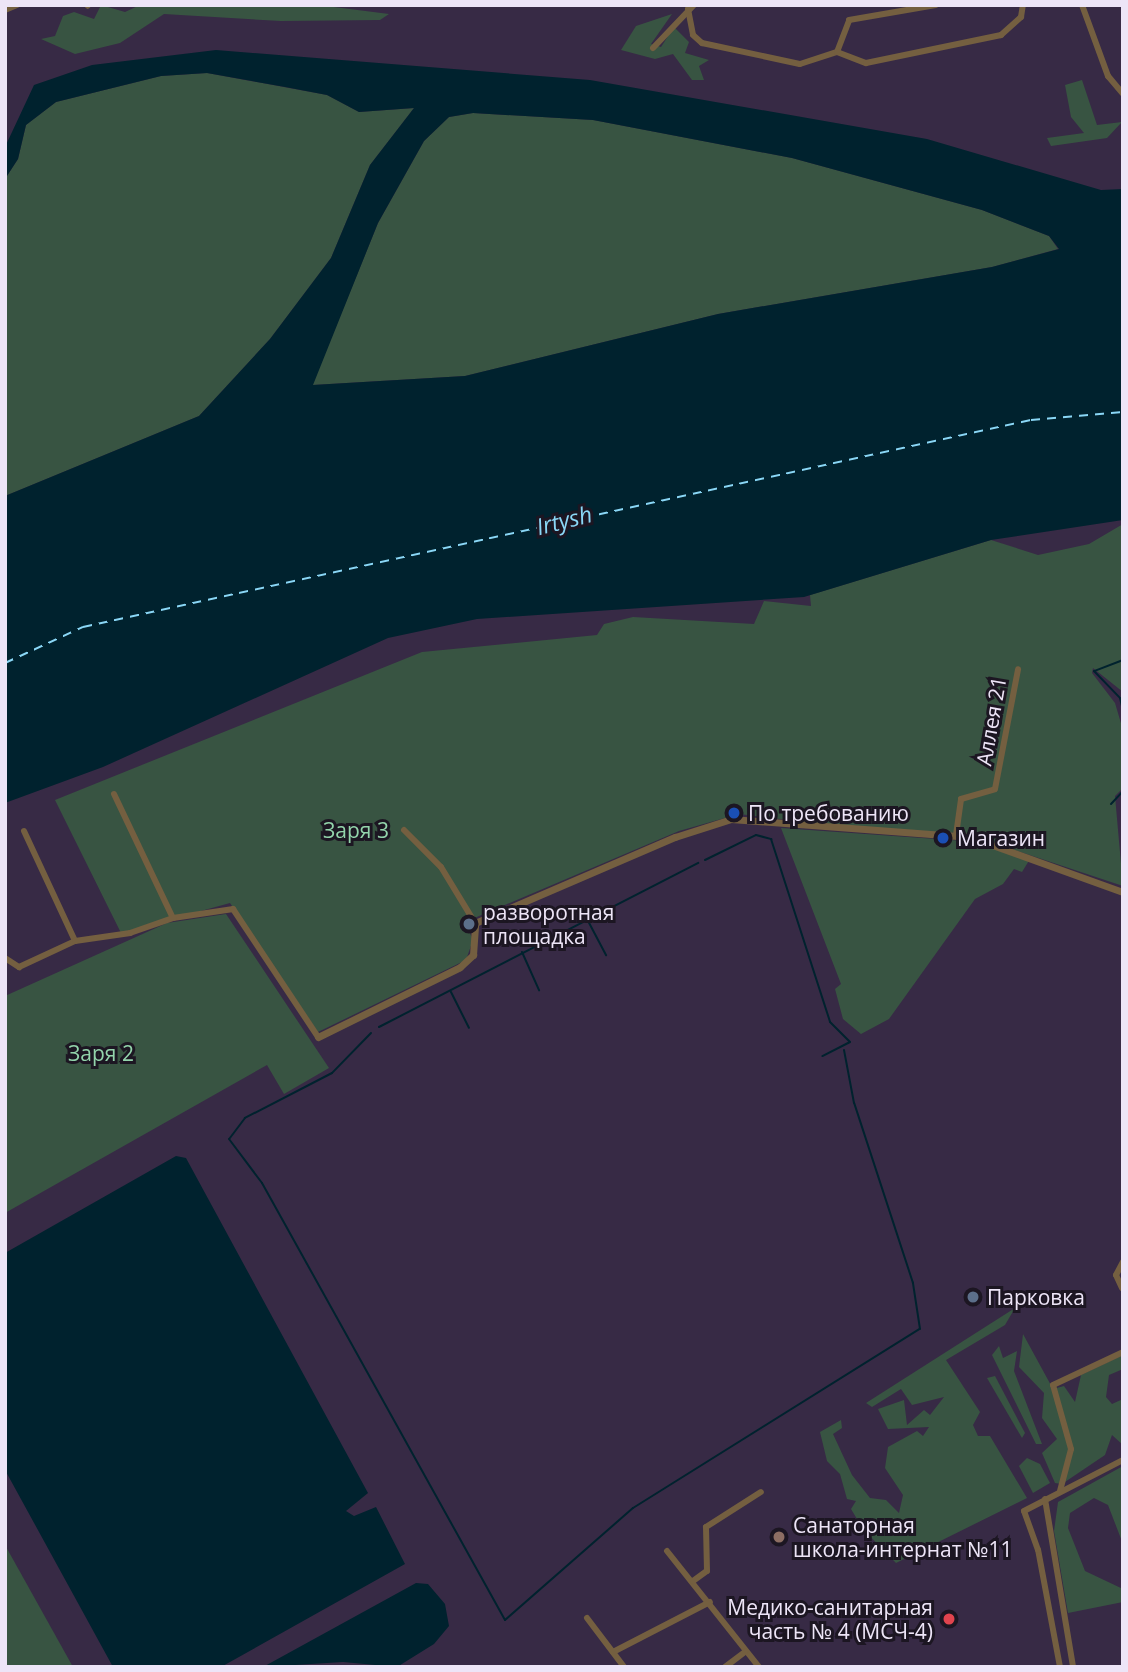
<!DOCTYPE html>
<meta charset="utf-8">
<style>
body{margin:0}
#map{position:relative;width:1128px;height:1672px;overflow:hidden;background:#372a45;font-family:"Open Sans",sans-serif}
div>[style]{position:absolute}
.green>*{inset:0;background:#385442}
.water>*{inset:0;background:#00222e}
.stream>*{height:2px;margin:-1px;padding:0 1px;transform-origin:1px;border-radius:1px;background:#00222e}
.ferry>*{height:2px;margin-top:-1px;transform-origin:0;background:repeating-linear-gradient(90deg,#8ad7f6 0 9px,transparent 0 16px)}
.minor>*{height:6px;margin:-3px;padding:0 3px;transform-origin:3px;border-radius:3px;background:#745f40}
.tertiary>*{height:7px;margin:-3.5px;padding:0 3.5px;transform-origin:3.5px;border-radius:3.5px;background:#745f40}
.dots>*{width:19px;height:19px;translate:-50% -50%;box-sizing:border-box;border:4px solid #1c1622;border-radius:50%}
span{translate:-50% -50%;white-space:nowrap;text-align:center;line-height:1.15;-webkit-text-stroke:6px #1c1622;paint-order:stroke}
.street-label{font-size:21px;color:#ede5f7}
.poi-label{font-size:21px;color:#ede5f7}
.left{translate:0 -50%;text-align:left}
.right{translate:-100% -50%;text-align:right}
.park-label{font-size:21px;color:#93d4ab}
.water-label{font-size:23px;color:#8ad7f6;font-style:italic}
.frame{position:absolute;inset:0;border:7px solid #ede5f7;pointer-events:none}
</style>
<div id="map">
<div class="green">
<i style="clip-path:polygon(101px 5px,125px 12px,140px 5px,318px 5px,389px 14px,380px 20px,281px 21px,164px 14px,120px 43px,75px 54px,41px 39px,55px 36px,63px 16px,74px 12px,94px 19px)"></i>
<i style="clip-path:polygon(672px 14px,651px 44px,661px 47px,674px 27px,689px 42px,685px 53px,709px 60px,699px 66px,704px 80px,692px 80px,673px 54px,655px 59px,621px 50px,636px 26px)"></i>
<i style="clip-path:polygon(207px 73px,327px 95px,359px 112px,414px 108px,370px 165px,331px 258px,270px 339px,199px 416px,5px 496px,5px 179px,18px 159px,26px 125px,56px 102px,161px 76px)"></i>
<i style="clip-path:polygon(1082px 80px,1097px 125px,1122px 122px,1107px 138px,1051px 146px,1047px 138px,1084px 133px,1071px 117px,1065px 85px)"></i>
<i style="clip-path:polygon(473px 113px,593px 120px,792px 158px,982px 210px,1049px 236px,1058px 249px,992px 267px,718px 314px,465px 376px,312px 385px,378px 223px,424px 141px,449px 117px)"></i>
<i style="clip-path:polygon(1123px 524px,1123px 692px,1093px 668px,1092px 673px,1115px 703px,1123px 730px,1123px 788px,1115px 796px,1123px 886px,963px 833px,877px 831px,739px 814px,679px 831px,465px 922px,473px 940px,466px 960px,318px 1032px,230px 903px,121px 933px,55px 800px,422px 652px,597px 635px,604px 624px,633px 617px,754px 624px,764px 601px,811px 606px,810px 595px,991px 540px,1038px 555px,1089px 544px)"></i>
<i style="clip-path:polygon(781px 828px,964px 841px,1030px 859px,1022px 872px,1014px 869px,1003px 884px,975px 899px,889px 1019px,861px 1034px,843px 1019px,835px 989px,841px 984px)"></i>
<i style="clip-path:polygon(226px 914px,329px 1068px,284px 1094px,267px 1065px,5px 1213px,5px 996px,167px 923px)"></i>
<i style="clip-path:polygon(1015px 1308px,1005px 1325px,946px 1360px,980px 1412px,973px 1425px,978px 1436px,990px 1436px,1027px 1498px,896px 1563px,863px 1529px,851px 1509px,856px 1501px,847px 1499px,840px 1474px,827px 1461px,820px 1432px,841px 1420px,842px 1428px,833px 1434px,852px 1475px,870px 1498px,886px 1500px,899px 1513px,903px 1495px,885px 1468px,888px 1447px,917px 1431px,923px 1436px,929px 1427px,888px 1429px,878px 1409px,904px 1400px,907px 1425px,924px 1410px,930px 1415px,944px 1397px,912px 1405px,901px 1389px,872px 1407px,866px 1403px)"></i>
<i style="clip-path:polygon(1023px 1334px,1053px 1389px,1064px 1386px,1075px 1402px,1081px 1375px,1123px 1355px,1123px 1369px,1109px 1375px,1106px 1397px,1112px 1404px,1123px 1399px,1123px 1445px,1112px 1435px,1105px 1455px,1062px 1484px,1055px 1483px,1042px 1453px,1057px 1439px,1042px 1418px,1044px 1393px,1019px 1367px)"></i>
<i style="clip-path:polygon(999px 1346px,1003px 1358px,1017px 1351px,1014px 1371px,1042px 1444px,1036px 1444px,992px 1355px)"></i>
<i style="clip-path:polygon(995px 1376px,1025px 1433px,1022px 1438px,987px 1378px)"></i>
<i style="clip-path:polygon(1027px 1458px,1040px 1464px,1050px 1483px,1033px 1493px,1019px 1466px)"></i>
<i style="clip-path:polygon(1123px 1466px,1123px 1544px,1108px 1505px,1094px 1498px,1070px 1513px,1068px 1528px,1085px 1571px,1123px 1589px,1123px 1602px,1068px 1613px,1054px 1531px,1058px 1502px)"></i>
<i style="clip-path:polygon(5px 1545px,73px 1667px,5px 1667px)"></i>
</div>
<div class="water">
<i style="clip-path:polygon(evenodd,216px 50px,590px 80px,927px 139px,1101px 190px,1123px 189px,1123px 520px,991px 540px,804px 597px,477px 619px,388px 638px,103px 767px,5px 803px,5px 496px,199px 416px,270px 339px,331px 258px,370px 165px,414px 108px,359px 112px,327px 95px,285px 87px,207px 73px,161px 76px,56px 102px,26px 125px,18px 159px,5px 179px,5px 147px,34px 85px,92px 65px,216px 50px,473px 113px,593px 120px,792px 158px,982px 210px,1049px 236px,1059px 249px,992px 267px,718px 314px,465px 376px,313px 385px,378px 223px,424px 141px,449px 117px,473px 113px)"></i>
<i style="clip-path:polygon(176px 1156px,186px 1158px,368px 1493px,346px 1511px,354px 1516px,376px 1507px,405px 1564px,221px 1667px,113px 1667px,5px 1470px,5px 1253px)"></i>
<i style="clip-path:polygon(416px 1583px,428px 1584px,445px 1604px,449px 1626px,434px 1644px,397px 1667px,343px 1662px,263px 1667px)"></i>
</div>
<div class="stream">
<i style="left:1123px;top:660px;width:31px;rotate:159deg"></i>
<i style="left:1094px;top:671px;width:37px;rotate:46deg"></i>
<i style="left:1120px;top:698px;width:12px;rotate:76deg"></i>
<i style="left:1111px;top:804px;width:18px;rotate:-47deg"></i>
<i style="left:705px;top:860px;width:57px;rotate:-26.1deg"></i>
<i style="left:756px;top:835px;width:16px;rotate:15deg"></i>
<i style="left:771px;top:839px;width:192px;rotate:72.1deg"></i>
<i style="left:830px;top:1022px;width:28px;rotate:45deg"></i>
<i style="left:850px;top:1042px;width:31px;rotate:153deg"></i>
<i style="left:587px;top:919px;width:41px;rotate:62.2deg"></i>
<i style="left:522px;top:952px;width:42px;rotate:65.9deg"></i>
<i style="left:451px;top:992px;width:40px;rotate:63.4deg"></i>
<i style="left:379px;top:1027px;width:359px;rotate:-27.2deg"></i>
<i style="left:371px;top:1033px;width:56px;rotate:134.3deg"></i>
<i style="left:332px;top:1073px;width:98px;rotate:152.7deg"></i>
<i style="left:245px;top:1118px;width:26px;rotate:127deg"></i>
<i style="left:229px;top:1139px;width:55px;rotate:53.1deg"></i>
<i style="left:262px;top:1183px;width:500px;rotate:60.92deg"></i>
<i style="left:505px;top:1620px;width:170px;rotate:-41.2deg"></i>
<i style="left:633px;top:1508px;width:338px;rotate:-32deg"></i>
<i style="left:920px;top:1329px;width:47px;rotate:-98.7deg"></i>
<i style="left:913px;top:1283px;width:189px;rotate:-108.1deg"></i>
<i style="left:854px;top:1103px;width:54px;rotate:-100.7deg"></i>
</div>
<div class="ferry">
<i style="left:5px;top:663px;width:86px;rotate:-24.8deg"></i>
<i style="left:83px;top:627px;width:970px;rotate:-12.32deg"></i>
<i style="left:1031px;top:420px;width:92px;rotate:-5deg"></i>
</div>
<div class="minor">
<i style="left:87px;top:5px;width:1px;rotate:45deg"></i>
<i style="left:1082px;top:5px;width:76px;rotate:69.9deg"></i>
<i style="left:1108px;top:76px;width:23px;rotate:50deg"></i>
<i style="left:688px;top:9px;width:26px;rotate:79deg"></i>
<i style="left:693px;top:35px;width:12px;rotate:42deg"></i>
<i style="left:702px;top:43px;width:100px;rotate:12.1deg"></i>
<i style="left:800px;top:64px;width:39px;rotate:-18deg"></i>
<i style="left:837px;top:52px;width:34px;rotate:-69deg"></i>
<i style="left:849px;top:20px;width:88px;rotate:-9.8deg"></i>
<i style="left:5px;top:10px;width:13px;rotate:-23deg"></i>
<i style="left:653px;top:48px;width:59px;rotate:-46.4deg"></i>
<i style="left:837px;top:52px;width:31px;rotate:21deg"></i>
<i style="left:866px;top:63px;width:138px;rotate:-11.7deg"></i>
<i style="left:1001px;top:35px;width:27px;rotate:-42deg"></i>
<i style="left:1021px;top:17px;width:12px;rotate:-81deg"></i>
<i style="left:114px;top:794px;width:137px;rotate:64.6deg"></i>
<i style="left:173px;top:918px;width:61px;rotate:-8.5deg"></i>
<i style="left:233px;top:909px;width:154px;rotate:56.4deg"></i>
<i style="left:404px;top:830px;width:52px;rotate:45deg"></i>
<i style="left:441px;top:867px;width:66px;rotate:58.7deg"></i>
<i style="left:24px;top:831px;width:121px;rotate:65.1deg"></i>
<i style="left:956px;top:835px;width:36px;rotate:-82deg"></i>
<i style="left:961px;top:799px;width:35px;rotate:-16deg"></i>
<i style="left:995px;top:789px;width:122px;rotate:-79.1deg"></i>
<i style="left:5px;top:958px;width:17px;rotate:33deg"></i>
<i style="left:19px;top:967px;width:62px;rotate:-24.9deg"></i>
<i style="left:75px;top:941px;width:56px;rotate:-8.3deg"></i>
<i style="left:130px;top:933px;width:46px;rotate:-19.2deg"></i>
<i style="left:1122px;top:1288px;width:14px;rotate:-115deg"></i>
<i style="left:1116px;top:1275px;width:15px;rotate:-62deg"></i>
<i style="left:1060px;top:1491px;width:43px;rotate:-75.3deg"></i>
<i style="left:1071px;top:1449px;width:66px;rotate:-105.7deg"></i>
<i style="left:1053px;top:1385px;width:77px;rotate:-25.2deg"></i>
<i style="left:1045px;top:1499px;width:170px;rotate:80.5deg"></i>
<i style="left:667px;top:1551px;width:148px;rotate:51.6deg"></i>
<i style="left:693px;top:1581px;width:17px;rotate:-36deg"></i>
<i style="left:707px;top:1571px;width:44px;rotate:-91.3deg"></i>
<i style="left:706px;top:1527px;width:65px;rotate:-32.5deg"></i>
<i style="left:587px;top:1618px;width:61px;rotate:52.9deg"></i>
<i style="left:613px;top:1652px;width:109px;rotate:-27.3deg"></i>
<i style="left:725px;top:1667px;width:25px;rotate:-37deg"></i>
<i style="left:1060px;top:1667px;width:119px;rotate:-100.6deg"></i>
<i style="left:1038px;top:1550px;width:41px;rotate:-109.7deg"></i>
<i style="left:1024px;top:1511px;width:111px;rotate:-27.3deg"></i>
</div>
<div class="tertiary">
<i style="left:318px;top:1037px;width:158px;rotate:-26.2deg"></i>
<i style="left:460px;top:967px;width:18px;rotate:-43deg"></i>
<i style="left:473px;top:955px;width:32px;rotate:-86deg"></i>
<i style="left:475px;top:923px;width:218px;rotate:-23.3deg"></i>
<i style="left:675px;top:837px;width:59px;rotate:-17.8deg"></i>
<i style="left:731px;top:819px;width:240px;rotate:4.3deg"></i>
<i style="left:970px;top:837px;width:163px;rotate:19.8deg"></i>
</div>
<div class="dots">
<i style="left:734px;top:813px;background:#1a4fb4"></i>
<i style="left:943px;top:838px;background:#1a4fb4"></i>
<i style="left:469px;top:924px;background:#5c6f8a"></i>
<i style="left:973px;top:1297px;background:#5c6f8a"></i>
<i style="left:779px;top:1537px;background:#8d6e63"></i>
<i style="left:949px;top:1619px;background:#e0444e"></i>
</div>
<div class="street-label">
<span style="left:991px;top:721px;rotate:-80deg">Аллея 21</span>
</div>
<div class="poi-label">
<span class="left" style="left:748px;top:813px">По требованию</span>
<span class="left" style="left:957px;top:838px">Магазин</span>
<span class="left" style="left:483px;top:924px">разворотная<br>площадка</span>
<span class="left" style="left:987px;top:1297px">Парковка</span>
<span class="left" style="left:793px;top:1537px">Санаторная<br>школа-интернат №11</span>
<span class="right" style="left:933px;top:1619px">Медико-санитарная<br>часть № 4 (МСЧ-4)</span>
</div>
<div class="park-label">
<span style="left:356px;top:830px">Заря 3</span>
<span style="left:101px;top:1053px">Заря 2</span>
</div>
<div class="water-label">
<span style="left:564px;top:520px;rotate:-14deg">Irtysh</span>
</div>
<div class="frame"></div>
</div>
